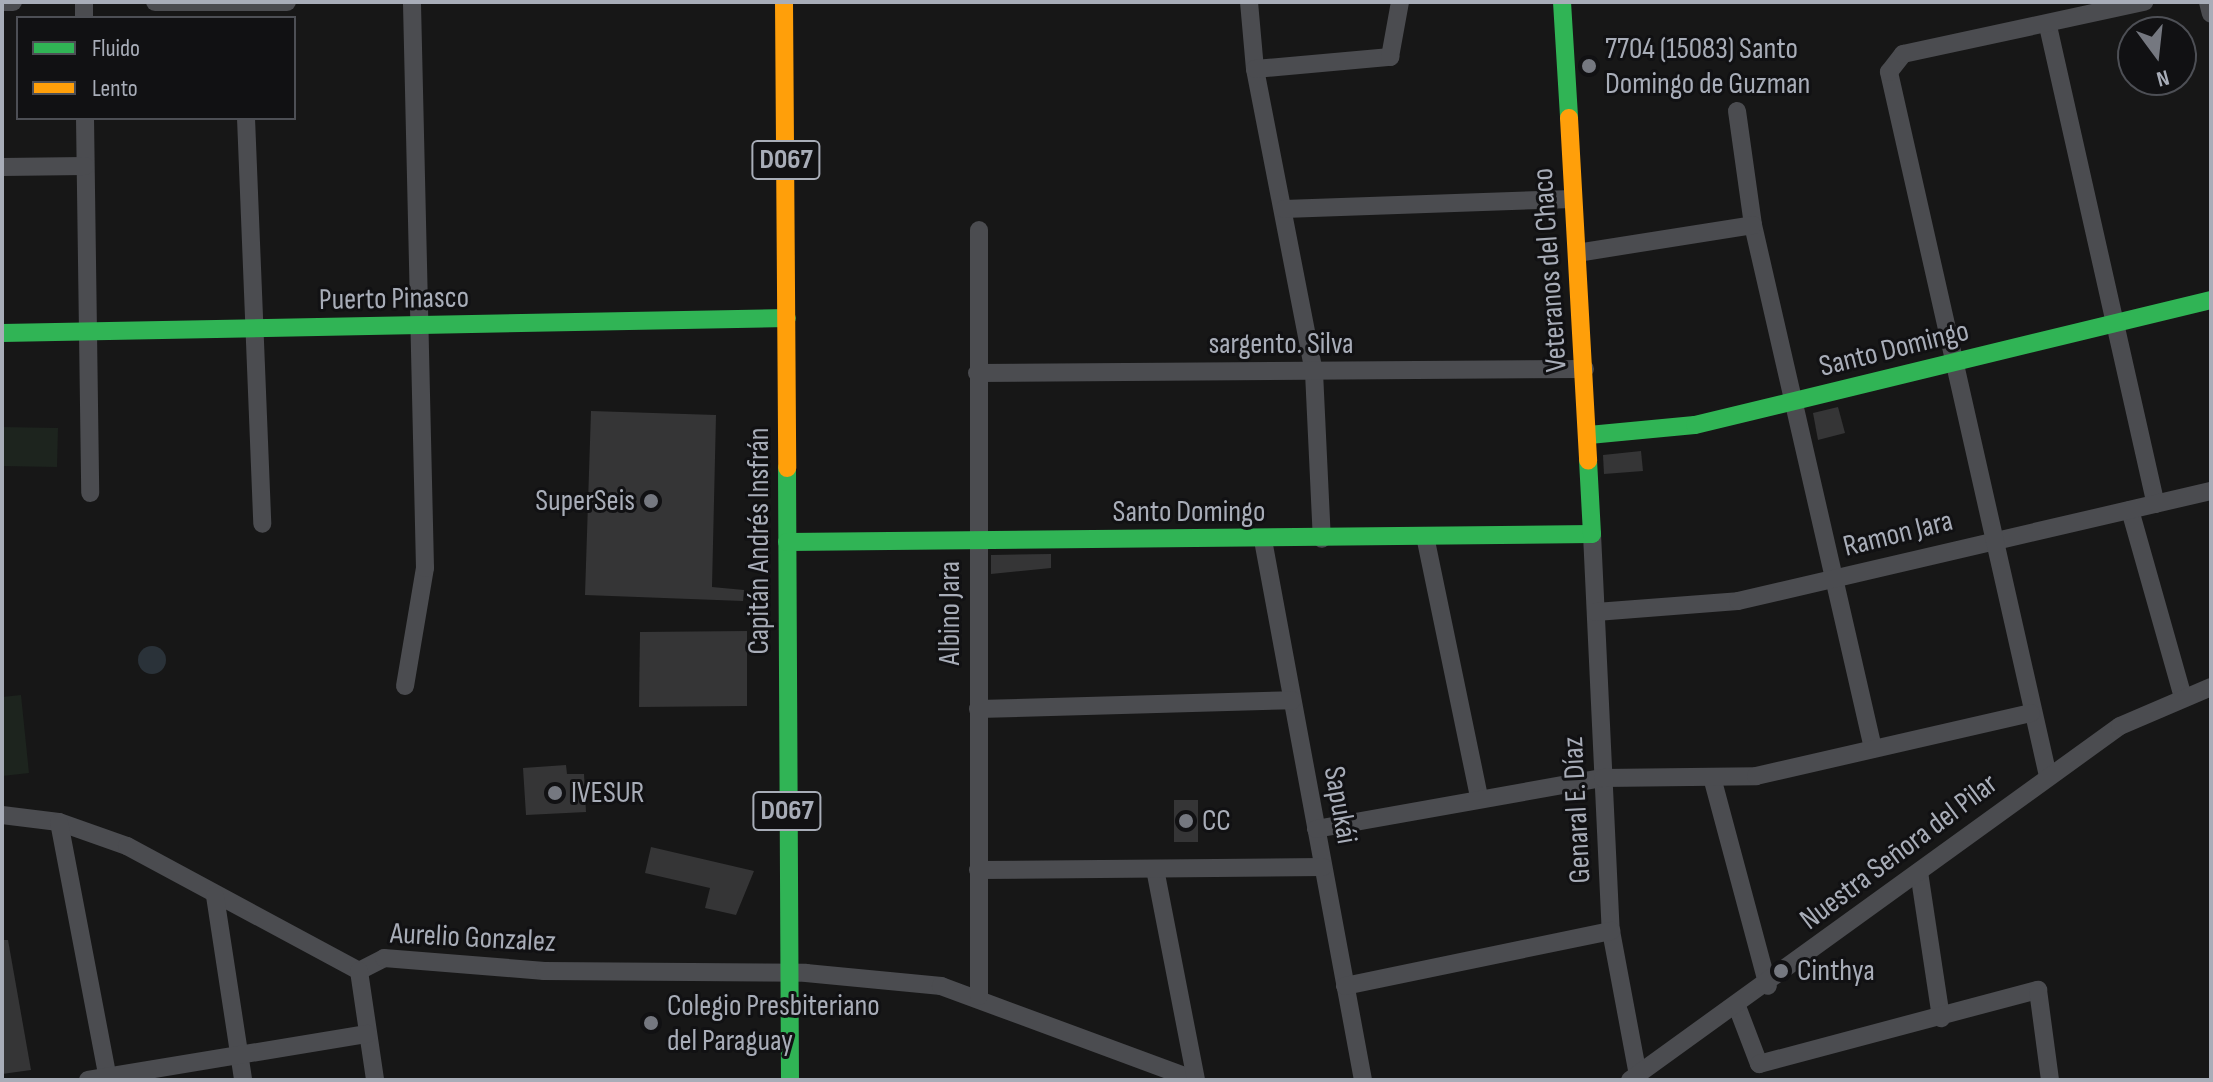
<!DOCTYPE html>
<meta charset="utf-8">
<style>
body{margin:0}
#map{position:relative;width:2213px;height:1082px;overflow:hidden;background:#171717;font-family:"Sofia Sans Condensed",sans-serif}
div>[style]{position:absolute}
.green>*{inset:0;background:#1d241e}
.water>*{inset:0;background:#2a3239}
.round{border-radius:50%}
.building>*{inset:0;background:#353536}
.street>*{height:18px;margin:-9px;padding:0 9px;transform-origin:9px;border-radius:9px;background:#4b4c50}
.fast>*{height:18px;margin:-9px;padding:0 9px;transform-origin:9px;border-radius:9px;background:#30b455}
.slow>*{height:18px;margin:-9px;padding:0 9px;transform-origin:9px;border-radius:9px;background:#ff9f0a}
.dots>*{width:22px;height:22px;translate:-50% -50%;box-sizing:border-box;border:4px solid #111113;border-radius:50%}
span{translate:-50% -50%;white-space:nowrap;text-align:center;line-height:1.15;-webkit-text-stroke:6px #111113;paint-order:stroke}
.shield-label span{padding:2px 6px;background:#111113;border:2px solid;border-radius:6px;-webkit-text-stroke-width:0}
.shield-label{font-size:28px;color:#a8adb8;font-weight:700}
.poi-label{font-size:30px;color:#a8adb8}
.left{translate:0 -50%;text-align:left}
.right{translate:-100% -50%;text-align:right}
.street-label{font-size:30px;color:#a8adb8}
.frame{position:absolute;inset:0;border:4px solid #a8adb8;pointer-events:none}
.legend{position:absolute;left:16px;top:16px;width:280px;height:104px;box-sizing:border-box;background:#111113;border:2px solid #4d4f55;margin:0;padding:10px 14px;list-style:none;font-size:24px;color:#a8adb8}
.legend li{display:flex;align-items:center;gap:16px;height:40px}
.legend b{width:40px;border:2px solid #4d4f55}
.north{position:absolute;left:2117px;top:16px;width:80px;height:80px;box-sizing:border-box;background:#111113;border:2px solid #4d4f55;border-radius:50%;rotate:165deg;font-size:22px;font-weight:700;line-height:32px;text-align:center;color:#a8adb8}
.north::after{content:'';display:block;margin:auto;width:28px;height:36px;background:#757880;clip-path:polygon(50% 0,100% 100%,50% 72%,0 100%)}
</style>
<div id="map">
<div class="green">
<i style="clip-path:polygon(2px 427px,58px 428px,57px 467px,2px 466px)"></i>
<i style="clip-path:polygon(21px 695px,29px 773px,2px 776px,2px 697px)"></i>
</div>
<div class="water">
<i class="round" style="left:138px;top:646px;width:28px;height:28px"></i>
</div>
<div class="building">
<i style="clip-path:polygon(1838px 407px,1845px 433px,1818px 440px,1813px 413px)"></i>
<i style="clip-path:polygon(591px 411px,716px 415px,712px 587px,744px 590px,743px 601px,585px 595px)"></i>
<i style="clip-path:polygon(1641px 451px,1643px 471px,1604px 474px,1603px 455px)"></i>
<i style="clip-path:polygon(1051px 554px,1051px 568px,991px 574px,991px 555px)"></i>
<i style="clip-path:polygon(747px 631px,747px 706px,639px 707px,640px 632px)"></i>
<i style="clip-path:polygon(566px 765px,567px 774px,584px 774px,586px 812px,526px 815px,523px 768px)"></i>
<i style="clip-path:polygon(1174px 800px,1198px 800px,1198px 842px,1174px 842px)"></i>
<i style="clip-path:polygon(651px 847px,754px 871px,736px 915px,705px 908px,710px 888px,645px 873px)"></i>
<i style="clip-path:polygon(2px 940px,8px 940px,31px 1070px,2px 1074px)"></i>
</div>
<div class="street">
<i style="left:2px;top:2px;width:11px"></i>
<i style="left:84px;top:2px;width:16px;rotate:90deg"></i>
<i style="left:155px;top:2px;width:132px"></i>
<i style="left:1249px;top:2px;width:67px;rotate:84.9deg"></i>
<i style="left:1255px;top:69px;width:309px;rotate:79deg"></i>
<i style="left:1314px;top:372px;width:167px;rotate:87.3deg"></i>
<i style="left:2208px;top:2px;width:12px;rotate:76deg"></i>
<i style="left:2048px;top:26px;width:490px;rotate:77.3deg"></i>
<i style="left:1255px;top:69px;width:136px;rotate:-5.1deg"></i>
<i style="left:1390px;top:57px;width:56px;rotate:-79.7deg"></i>
<i style="left:1737px;top:111px;width:115px;rotate:82deg"></i>
<i style="left:1753px;top:225px;width:537px;rotate:77.08deg"></i>
<i style="left:85px;top:118px;width:375px;rotate:89.2deg"></i>
<i style="left:246px;top:118px;width:406px;rotate:87.7deg"></i>
<i style="left:2px;top:167px;width:83px;rotate:-0.7deg"></i>
<i style="left:1284px;top:209px;width:289px;rotate:-2deg"></i>
<i style="left:1577px;top:253px;width:178px;rotate:-9deg"></i>
<i style="left:977px;top:373px;width:608px;rotate:-0.38deg"></i>
<i style="left:2130px;top:510px;width:191px;rotate:74.2deg"></i>
<i style="left:1592px;top:534px;width:397px;rotate:87.3deg"></i>
<i style="left:1611px;top:931px;width:152px;rotate:79.4deg"></i>
<i style="left:1425px;top:536px;width:267px;rotate:78.3deg"></i>
<i style="left:1263px;top:540px;width:549px;rotate:79.51deg"></i>
<i style="left:1596px;top:612px;width:142px;rotate:-4.4deg"></i>
<i style="left:1738px;top:601px;width:486px;rotate:-13.1deg"></i>
<i style="left:405px;top:686px;width:120px;rotate:-80.4deg"></i>
<i style="left:425px;top:568px;width:564px;rotate:-91.32deg"></i>
<i style="left:978px;top:709px;width:314px;rotate:-1.6deg"></i>
<i style="left:2048px;top:776px;width:722px;rotate:-102.73deg"></i>
<i style="left:1889px;top:72px;width:23px;rotate:-52deg"></i>
<i style="left:1903px;top:54px;width:247px;rotate:-12.2deg"></i>
<i style="left:1713px;top:781px;width:212px;rotate:75deg"></i>
<i style="left:2px;top:815px;width:57px;rotate:7deg"></i>
<i style="left:59px;top:822px;width:72px;rotate:19.4deg"></i>
<i style="left:127px;top:846px;width:264px;rotate:28.3deg"></i>
<i style="left:359px;top:971px;width:28px;rotate:-27deg"></i>
<i style="left:384px;top:958px;width:161px;rotate:4.6deg"></i>
<i style="left:544px;top:971px;width:262px;rotate:0.4deg"></i>
<i style="left:806px;top:973px;width:136px;rotate:5.5deg"></i>
<i style="left:941px;top:986px;width:271px;rotate:20.3deg"></i>
<i style="left:59px;top:822px;width:263px;rotate:79.2deg"></i>
<i style="left:1316px;top:829px;width:291px;rotate:-10.1deg"></i>
<i style="left:1603px;top:778px;width:153px;rotate:-0.7deg"></i>
<i style="left:1756px;top:776px;width:282px;rotate:-12.9deg"></i>
<i style="left:1155px;top:869px;width:215px;rotate:79deg"></i>
<i style="left:978px;top:870px;width:345px;rotate:-0.5deg"></i>
<i style="left:1919px;top:872px;width:148px;rotate:81.4deg"></i>
<i style="left:215px;top:896px;width:186px;rotate:81.3deg"></i>
<i style="left:359px;top:971px;width:110px;rotate:81.6deg"></i>
<i style="left:1345px;top:986px;width:272px;rotate:-11.7deg"></i>
<i style="left:979px;top:996px;width:766px;rotate:-90deg"></i>
<i style="left:1738px;top:1009px;width:59px;rotate:69.1deg"></i>
<i style="left:1759px;top:1064px;width:289px;rotate:-14.9deg"></i>
<i style="left:2038px;top:990px;width:91px;rotate:82.4deg"></i>
<i style="left:88px;top:1080px;width:283px;rotate:-9.4deg"></i>
<i style="left:1630px;top:1080px;width:604px;rotate:-35.85deg"></i>
<i style="left:2120px;top:726px;width:99px;rotate:-23.2deg"></i>
</div>
<div class="fast">
<i style="left:1562px;top:2px;width:116px;rotate:86.5deg"></i>
<i style="left:2px;top:333px;width:785px;rotate:-1.09deg"></i>
<i style="left:1589px;top:435px;width:106px;rotate:-5.4deg"></i>
<i style="left:1695px;top:425px;width:531px;rotate:-13.62deg"></i>
<i style="left:787px;top:468px;width:612px;rotate:89.72deg"></i>
<i style="left:787px;top:542px;width:805px;rotate:-0.57deg"></i>
<i style="left:1592px;top:534px;width:74px;rotate:-93.1deg"></i>
</div>
<div class="slow">
<i style="left:784px;top:2px;width:466px;rotate:89.6deg"></i>
<i style="left:1569px;top:118px;width:343px;rotate:86.8deg"></i>
</div>
<div class="dots">
<i style="left:1589px;top:66px;background:#757880"></i>
<i style="left:651px;top:501px;background:#757880"></i>
<i style="left:555px;top:793px;background:#757880"></i>
<i style="left:1186px;top:821px;background:#757880"></i>
<i style="left:1781px;top:971px;background:#757880"></i>
<i style="left:651px;top:1023px;background:#757880"></i>
</div>
<div class="shield-label">
<span style="left:786px;top:160px">D067</span>
<span style="left:787px;top:811px">D067</span>
</div>
<div class="poi-label">
<span class="left" style="left:1605px;top:66px">7704 (15083) Santo<br>Domingo de Guzman</span>
<span class="right" style="left:635px;top:501px">SuperSeis</span>
<span class="left" style="left:571px;top:793px">IVESUR</span>
<span class="left" style="left:1202px;top:821px">CC</span>
<span class="left" style="left:1797px;top:971px">Cinthya</span>
<span class="left" style="left:667px;top:1023px">Colegio Presbiteriano<br>del Paraguay</span>
</div>
<div class="street-label">
<span style="left:1550px;top:270px;rotate:-94deg">Veteranos del Chaco</span>
<span style="left:394px;top:299px;rotate:-1deg">Puerto Pinasco</span>
<span style="left:1281px;top:344px">sargento. Silva</span>
<span style="left:1894px;top:349px;rotate:-14deg">Santo Domingo</span>
<span style="left:1189px;top:512px">Santo Domingo</span>
<span style="left:1898px;top:534px;rotate:-14deg">Ramon Jara</span>
<span style="left:759px;top:541px;rotate:-90deg">Capitán Andrés Insfrán</span>
<span style="left:950px;top:613px;rotate:-90deg">Albino Jara</span>
<span style="left:1340px;top:805px;rotate:80deg">Sapukái</span>
<span style="left:1577px;top:810px;rotate:-93deg">Genaral E. Díaz</span>
<span style="left:1899px;top:852px;rotate:-37deg">Nuestra Señora del Pilar</span>
<span style="left:473px;top:938px;rotate:3deg">Aurelio Gonzalez</span>
</div>
<div class="frame"></div>
<ul class="legend">
<li><b style="height:10px;background:#30b455"></b>Fluido</li>
<li><b style="height:10px;background:#ff9f0a"></b>Lento</li>
</ul>
<div class="north">N</div>
</div>
